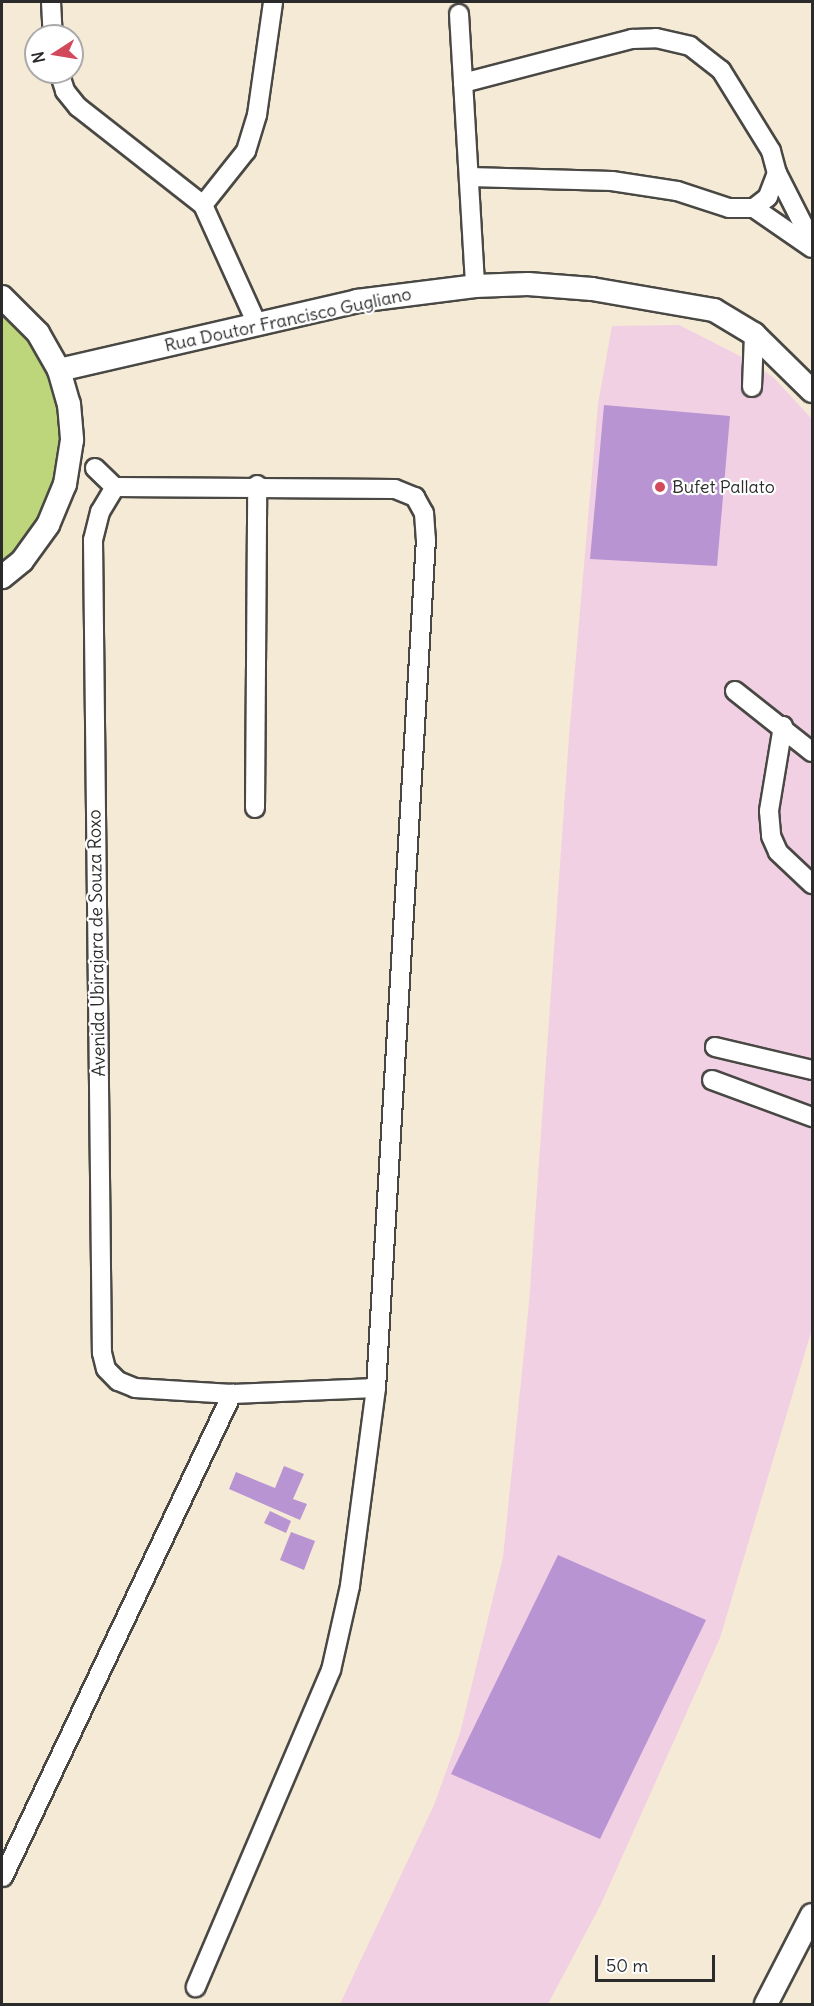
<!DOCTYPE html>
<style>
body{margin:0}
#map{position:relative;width:814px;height:2006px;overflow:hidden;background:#f5ead5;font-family:Delius,sans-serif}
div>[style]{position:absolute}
.built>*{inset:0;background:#f1d0e4}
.green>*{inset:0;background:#bdd67b}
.building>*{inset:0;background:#b894d3}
.roads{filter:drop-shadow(2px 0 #494844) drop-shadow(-2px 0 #494844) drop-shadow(0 2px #494844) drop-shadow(0 -2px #494844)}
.minor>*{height:18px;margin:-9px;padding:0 9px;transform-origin:9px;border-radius:9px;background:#fff}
.major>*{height:22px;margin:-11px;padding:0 11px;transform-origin:11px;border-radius:11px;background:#fff}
.dots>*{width:16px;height:16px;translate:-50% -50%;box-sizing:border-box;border:3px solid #fff;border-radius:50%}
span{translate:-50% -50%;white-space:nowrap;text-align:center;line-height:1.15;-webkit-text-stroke:4.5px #fff;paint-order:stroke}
.street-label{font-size:18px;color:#2b2b2b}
.poi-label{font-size:18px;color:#2b2b2b}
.left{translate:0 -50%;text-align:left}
.frame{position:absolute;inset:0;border:3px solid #2b2b2b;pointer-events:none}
.north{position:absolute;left:24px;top:24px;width:60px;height:60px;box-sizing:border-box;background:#fff;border:2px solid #aaa;border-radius:50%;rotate:258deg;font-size:16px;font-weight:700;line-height:24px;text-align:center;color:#2b2b2b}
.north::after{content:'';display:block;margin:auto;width:21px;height:27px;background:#d1495b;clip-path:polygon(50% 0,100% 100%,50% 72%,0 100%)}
.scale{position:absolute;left:595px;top:1955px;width:120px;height:27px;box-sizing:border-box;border:3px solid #2b2b2b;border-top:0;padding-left:8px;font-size:18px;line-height:21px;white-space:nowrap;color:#2b2b2b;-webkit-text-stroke:4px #fff;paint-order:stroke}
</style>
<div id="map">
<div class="built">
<i style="clip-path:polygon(679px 325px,752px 362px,774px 378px,812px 419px,812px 1329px,720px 1638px,601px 1904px,548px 2004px,340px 2004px,434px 1805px,460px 1733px,503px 1557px,529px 1303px,569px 737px,598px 404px,612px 326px)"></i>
</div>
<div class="green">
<i style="clip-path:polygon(2px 311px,29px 340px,50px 376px,61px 417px,61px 459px,51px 500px,30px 536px,2px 564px)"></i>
</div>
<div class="building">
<i style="clip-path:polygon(604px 405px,730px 416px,717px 566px,590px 559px)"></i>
<i style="clip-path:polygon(284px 1466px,304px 1474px,293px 1499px,307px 1504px,300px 1520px,229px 1489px,236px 1472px,275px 1488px)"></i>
<i style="clip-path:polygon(270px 1511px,291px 1521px,286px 1533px,264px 1523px)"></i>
<i style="clip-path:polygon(291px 1532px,315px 1541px,304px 1570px,280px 1560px)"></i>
<i style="clip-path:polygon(558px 1555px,706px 1620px,600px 1839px,451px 1774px)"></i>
</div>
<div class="roads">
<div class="minor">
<i style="left:51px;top:2px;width:34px;rotate:87deg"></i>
<i style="left:459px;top:14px;width:272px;rotate:86.6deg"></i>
<i style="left:59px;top:72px;width:20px;rotate:72deg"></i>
<i style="left:65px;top:91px;width:21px;rotate:51deg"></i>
<i style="left:78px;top:107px;width:159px;rotate:38.1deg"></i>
<i style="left:203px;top:205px;width:131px;rotate:65.6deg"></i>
<i style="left:463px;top:83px;width:175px;rotate:-14.6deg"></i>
<i style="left:632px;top:39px;width:24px;rotate:-2deg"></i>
<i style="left:656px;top:38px;width:35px;rotate:13deg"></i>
<i style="left:690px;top:46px;width:39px;rotate:38deg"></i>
<i style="left:721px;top:70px;width:95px;rotate:58.3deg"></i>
<i style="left:771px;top:151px;width:23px;rotate:75deg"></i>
<i style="left:777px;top:173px;width:26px;rotate:111deg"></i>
<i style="left:768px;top:197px;width:18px;rotate:142deg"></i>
<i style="left:754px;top:208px;width:25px;rotate:180deg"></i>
<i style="left:729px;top:208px;width:55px;rotate:-161.9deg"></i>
<i style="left:677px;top:191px;width:66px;rotate:-171.3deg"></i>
<i style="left:612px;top:181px;width:142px;rotate:-178.4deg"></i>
<i style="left:777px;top:173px;width:77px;rotate:63.1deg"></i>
<i style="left:203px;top:205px;width:69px;rotate:-51.5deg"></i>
<i style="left:246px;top:151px;width:38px;rotate:-73deg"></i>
<i style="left:257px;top:115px;width:114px;rotate:-81.9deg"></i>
<i style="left:754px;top:208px;width:70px;rotate:34.6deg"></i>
<i style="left:752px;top:387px;width:53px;rotate:-87.8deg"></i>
<i style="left:95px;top:468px;width:28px;rotate:44deg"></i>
<i style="left:115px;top:487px;width:280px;rotate:0.4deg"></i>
<i style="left:395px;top:489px;width:22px;rotate:22deg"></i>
<i style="left:415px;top:497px;width:18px;rotate:61deg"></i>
<i style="left:424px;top:513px;width:26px;rotate:86deg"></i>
<i style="left:426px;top:539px;width:850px;rotate:93.37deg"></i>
<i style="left:376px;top:1388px;width:200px;rotate:97.5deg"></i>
<i style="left:350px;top:1586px;width:86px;rotate:102.7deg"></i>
<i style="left:331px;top:1670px;width:345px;rotate:113.1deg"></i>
<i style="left:115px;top:487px;width:29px;rotate:121deg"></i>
<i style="left:100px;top:512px;width:29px;rotate:104deg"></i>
<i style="left:93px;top:540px;width:813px;rotate:89.37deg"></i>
<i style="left:102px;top:1353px;width:16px;rotate:76deg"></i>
<i style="left:106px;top:1369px;width:17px;rotate:45deg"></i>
<i style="left:118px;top:1381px;width:18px;rotate:22deg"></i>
<i style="left:135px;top:1388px;width:97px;rotate:3.5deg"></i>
<i style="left:232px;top:1394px;width:144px;rotate:-2.4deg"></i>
<i style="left:735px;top:691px;width:98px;rotate:38.4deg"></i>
<i style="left:783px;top:726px;width:86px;rotate:99.4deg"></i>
<i style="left:769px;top:811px;width:25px;rotate:85deg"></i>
<i style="left:771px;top:836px;width:17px;rotate:66deg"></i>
<i style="left:778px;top:852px;width:47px;rotate:43.3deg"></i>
<i style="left:255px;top:808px;width:323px;rotate:-89.6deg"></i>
<i style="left:715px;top:1047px;width:100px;rotate:13.3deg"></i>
<i style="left:712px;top:1080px;width:107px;rotate:20.3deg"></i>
<i style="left:3px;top:1877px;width:535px;rotate:-64.63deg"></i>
</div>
<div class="major">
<i style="left:2px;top:297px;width:51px;rotate:45deg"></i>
<i style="left:38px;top:333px;width:43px;rotate:60.4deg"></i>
<i style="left:59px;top:370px;width:35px;rotate:74deg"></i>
<i style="left:69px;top:404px;width:36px;rotate:85deg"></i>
<i style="left:72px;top:440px;width:45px;rotate:99deg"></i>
<i style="left:65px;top:484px;width:44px;rotate:112.5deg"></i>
<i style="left:48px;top:525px;width:44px;rotate:125.8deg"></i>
<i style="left:22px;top:561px;width:26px;rotate:141deg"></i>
<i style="left:59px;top:370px;width:306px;rotate:-13deg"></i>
<i style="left:357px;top:301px;width:119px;rotate:-7.2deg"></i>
<i style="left:475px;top:286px;width:53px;rotate:-2.2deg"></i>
<i style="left:528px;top:284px;width:64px;rotate:4.5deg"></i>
<i style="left:592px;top:289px;width:124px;rotate:9.8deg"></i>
<i style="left:714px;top:310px;width:47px;rotate:31deg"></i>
<i style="left:754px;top:334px;width:81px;rotate:44.5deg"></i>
<i style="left:766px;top:2004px;width:100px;rotate:-62.7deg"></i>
</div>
</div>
<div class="dots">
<i style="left:660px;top:487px;background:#d1495b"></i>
</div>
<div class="street-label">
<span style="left:288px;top:320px;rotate:-12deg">Rua Doutor Francisco Gugliano</span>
<span style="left:97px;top:943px;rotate:-91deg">Avenida Ubirajara de Souza Roxo</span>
</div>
<div class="poi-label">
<span class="left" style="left:672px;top:487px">Bufet Pallato</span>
</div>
<div class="frame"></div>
<div class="north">N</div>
<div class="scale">50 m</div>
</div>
